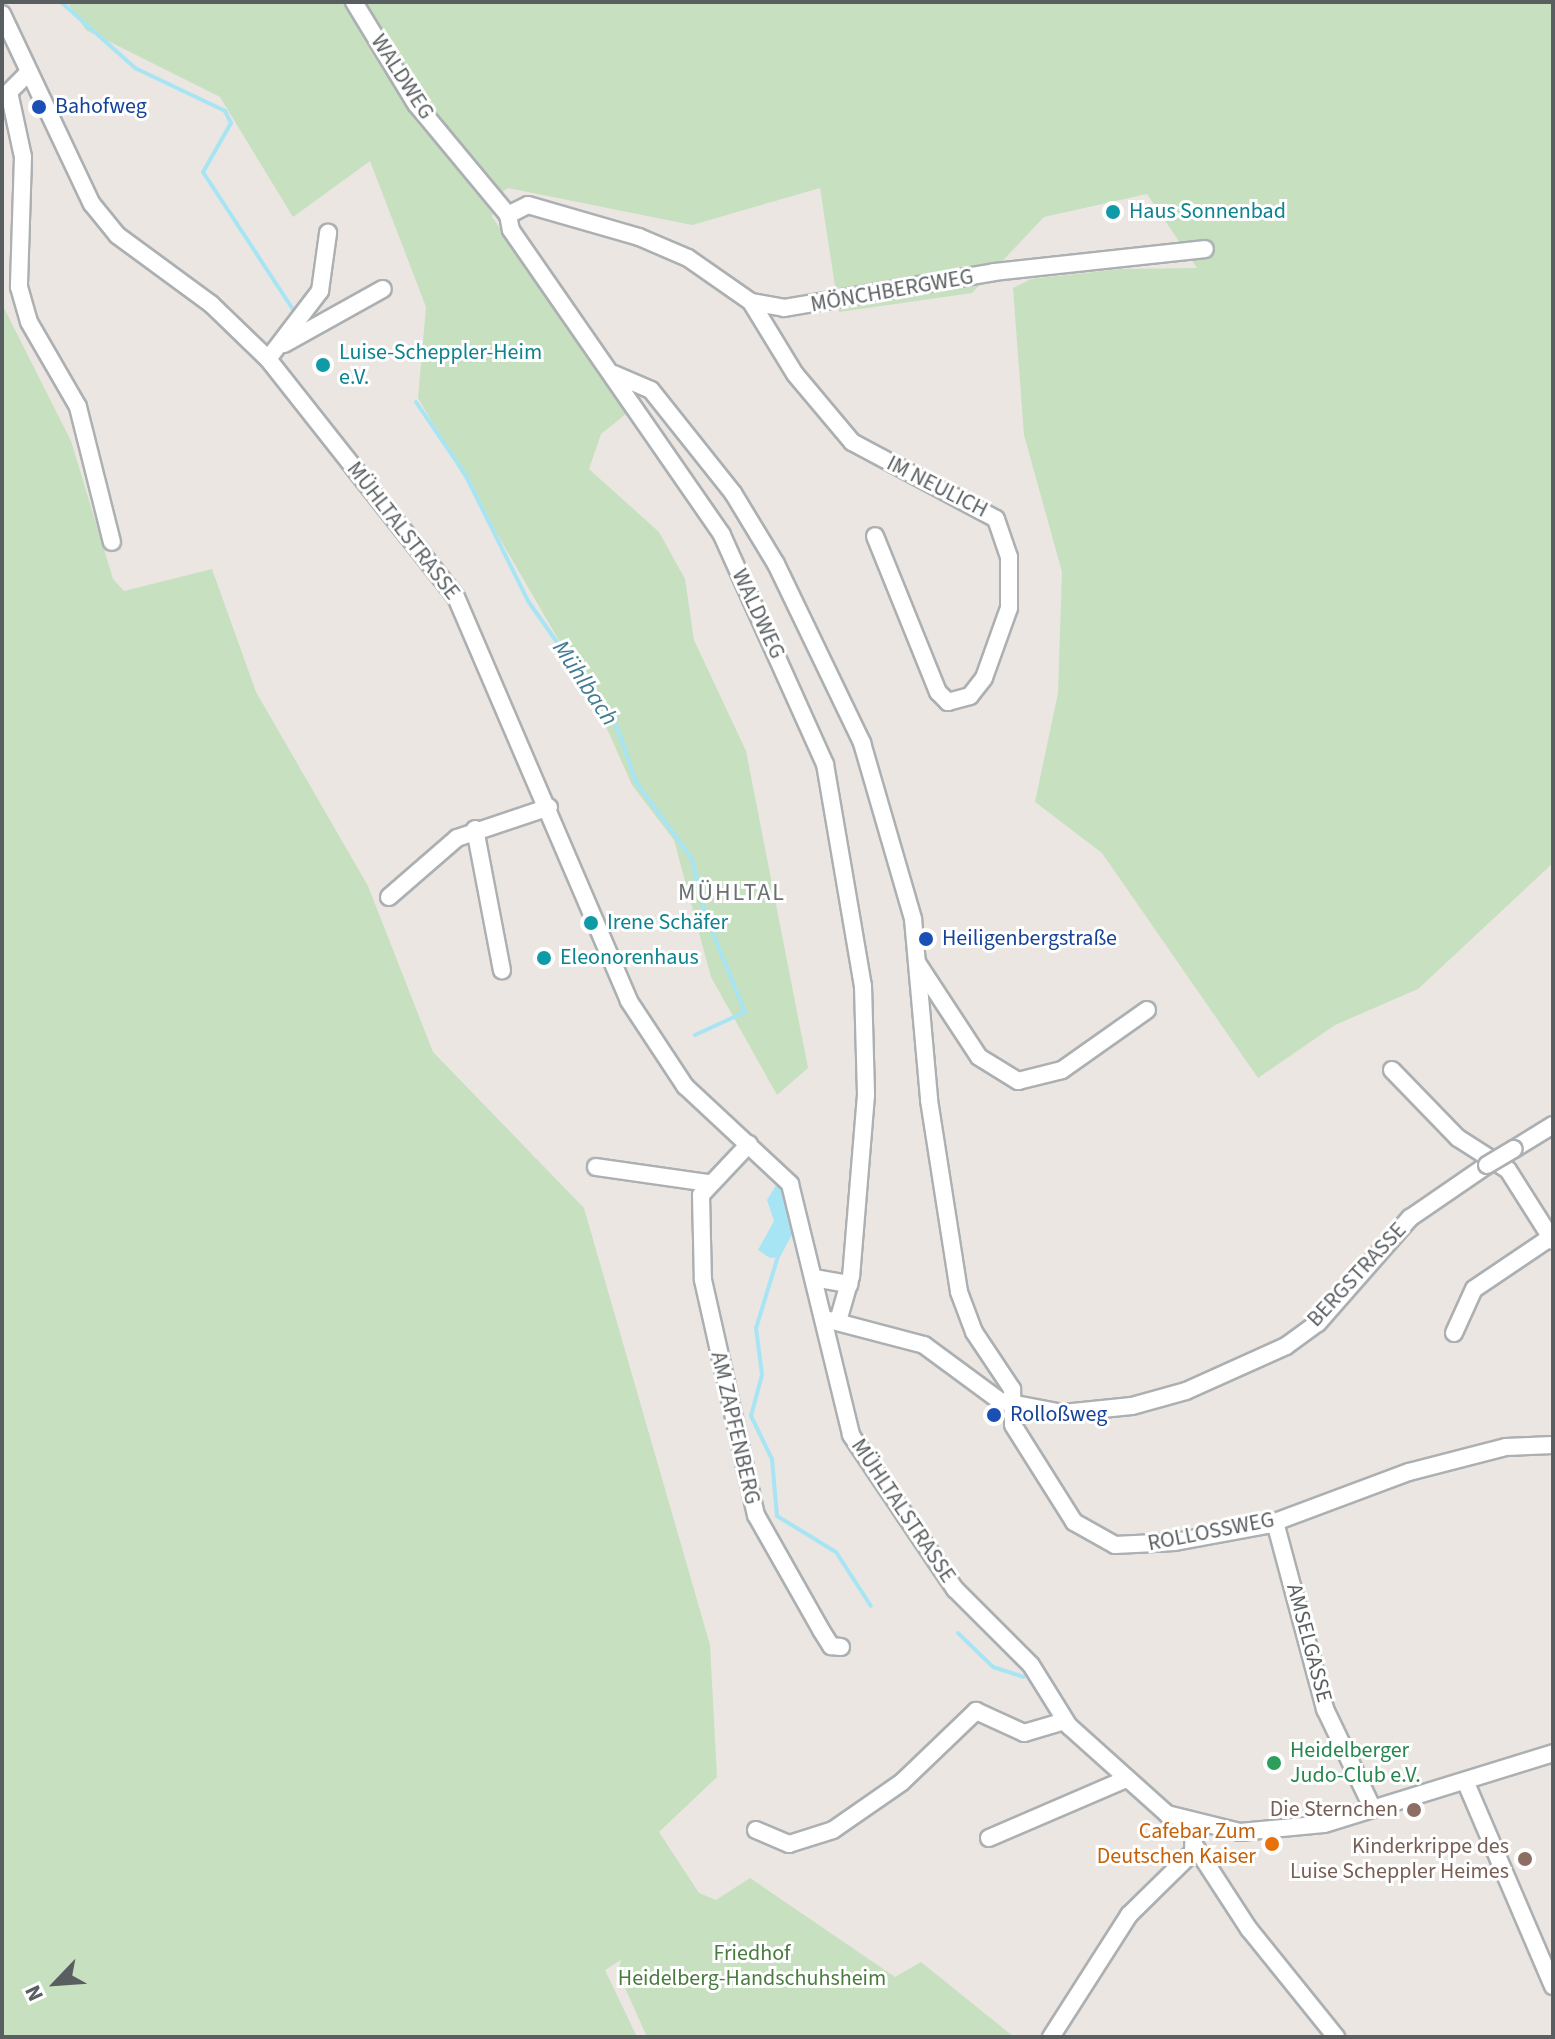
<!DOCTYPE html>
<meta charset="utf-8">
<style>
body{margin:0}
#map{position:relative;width:1555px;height:2039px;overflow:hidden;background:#ebe6e1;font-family:"Source Sans 3",sans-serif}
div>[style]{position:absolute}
.green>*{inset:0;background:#c7e0c0}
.water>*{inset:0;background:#a7e5f4}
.stream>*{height:4px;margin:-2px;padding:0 2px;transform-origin:2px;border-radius:2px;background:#a7e5f4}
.roads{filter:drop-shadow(2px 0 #acb0b2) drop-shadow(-2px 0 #acb0b2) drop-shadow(0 2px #acb0b2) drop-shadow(0 -2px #acb0b2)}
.street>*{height:16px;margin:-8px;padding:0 8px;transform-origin:8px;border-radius:8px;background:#fff}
.bridges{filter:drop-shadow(2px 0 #acb0b2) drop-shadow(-2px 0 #acb0b2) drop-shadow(0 2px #acb0b2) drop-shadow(0 -2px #acb0b2)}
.street-bridge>*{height:16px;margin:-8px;padding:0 8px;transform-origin:8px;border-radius:8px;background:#fff}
.dots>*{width:22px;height:22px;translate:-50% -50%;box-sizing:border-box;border:4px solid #fff;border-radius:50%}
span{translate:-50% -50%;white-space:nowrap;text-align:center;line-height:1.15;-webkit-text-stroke:6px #fff;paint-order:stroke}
.street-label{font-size:22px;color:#595e60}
.transit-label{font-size:22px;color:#164399}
.left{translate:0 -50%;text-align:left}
.culture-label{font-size:22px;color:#0d838f}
.leisure-label{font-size:22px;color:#27864d}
.education-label{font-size:22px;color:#785e54}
.right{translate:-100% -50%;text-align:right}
.food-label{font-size:22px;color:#c56008}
.park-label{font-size:22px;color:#487c3d}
.water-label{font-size:24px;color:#427c93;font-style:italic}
.neighbourhood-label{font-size:24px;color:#6b7072;letter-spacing:2px}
.frame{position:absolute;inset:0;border:4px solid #595e60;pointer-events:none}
.north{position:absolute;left:16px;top:1943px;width:80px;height:80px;-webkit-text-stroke:6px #fff;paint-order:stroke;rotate:245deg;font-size:22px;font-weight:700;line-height:32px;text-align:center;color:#595e60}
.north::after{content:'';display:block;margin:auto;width:28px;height:36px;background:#595e60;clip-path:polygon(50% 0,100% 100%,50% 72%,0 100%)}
</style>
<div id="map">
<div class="green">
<i style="clip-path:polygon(67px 2px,1553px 2px,1553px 863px,1418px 989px,1335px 1025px,1258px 1078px,1102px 853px,1035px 802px,1058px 693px,1062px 572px,1024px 435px,1013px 288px,1031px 279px,1120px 269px,1197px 268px,1147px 194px,1044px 217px,972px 293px,839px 312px,820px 188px,692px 225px,508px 188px,496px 196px,492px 217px,631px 410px,601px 434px,589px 469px,659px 532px,685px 579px,694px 640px,746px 751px,808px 1068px,777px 1095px,711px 977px,674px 840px,632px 785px,597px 706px,418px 398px,426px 307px,370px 161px,293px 217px,220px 97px,86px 30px)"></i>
<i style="clip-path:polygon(2px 304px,71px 441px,113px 579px,124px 591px,212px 569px,256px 692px,368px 886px,433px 1052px,584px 1208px,710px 1645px,717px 1777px,659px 1832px,699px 1893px,716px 1900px,750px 1878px,895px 1977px,921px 1962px,1014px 2037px,647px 2037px,618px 1972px,621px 1960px,605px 1970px,637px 2037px,2px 2037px)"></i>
</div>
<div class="water">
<i style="clip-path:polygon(778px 1182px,794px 1231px,780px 1257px,770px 1258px,758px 1250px,774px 1221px,767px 1200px)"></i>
</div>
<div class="stream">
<i style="left:61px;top:2px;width:99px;rotate:41.7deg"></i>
<i style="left:135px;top:68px;width:100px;rotate:25.5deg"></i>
<i style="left:225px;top:111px;width:13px;rotate:63deg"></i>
<i style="left:231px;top:123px;width:56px;rotate:119.7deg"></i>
<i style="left:203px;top:172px;width:170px;rotate:56.8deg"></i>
<i style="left:416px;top:402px;width:87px;rotate:55.8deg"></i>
<i style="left:465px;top:474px;width:142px;rotate:63.6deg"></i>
<i style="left:528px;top:601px;width:154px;rotate:54.8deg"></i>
<i style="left:617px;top:727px;width:58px;rotate:70.9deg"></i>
<i style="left:636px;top:782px;width:95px;rotate:54deg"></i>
<i style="left:692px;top:859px;width:57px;rotate:76.7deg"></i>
<i style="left:705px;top:914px;width:106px;rotate:67.8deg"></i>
<i style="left:745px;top:1012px;width:55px;rotate:155.3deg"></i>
<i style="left:779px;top:1253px;width:78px;rotate:107deg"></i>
<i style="left:756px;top:1328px;width:47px;rotate:82.7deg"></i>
<i style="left:762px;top:1375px;width:42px;rotate:105deg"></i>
<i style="left:751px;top:1416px;width:48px;rotate:64deg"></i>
<i style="left:772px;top:1459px;width:57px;rotate:85deg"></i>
<i style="left:777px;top:1516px;width:69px;rotate:31.4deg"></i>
<i style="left:836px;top:1552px;width:64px;rotate:57.1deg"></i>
<i style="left:958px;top:1633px;width:49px;rotate:44.2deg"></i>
<i style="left:993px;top:1667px;width:32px;rotate:18deg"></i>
</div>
<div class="roads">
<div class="street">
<i style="left:354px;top:2px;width:119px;rotate:58.7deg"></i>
<i style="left:416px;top:104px;width:144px;rotate:50.3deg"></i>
<i style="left:508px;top:215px;width:15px;rotate:79deg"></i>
<i style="left:511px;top:230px;width:371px;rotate:55.3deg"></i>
<i style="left:722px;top:535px;width:251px;rotate:65.8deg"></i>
<i style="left:825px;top:764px;width:225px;rotate:80.3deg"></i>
<i style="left:863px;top:986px;width:109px;rotate:88.4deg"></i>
<i style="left:866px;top:1095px;width:182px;rotate:94.7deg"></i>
<i style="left:851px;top:1276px;width:47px;rotate:106.1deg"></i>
<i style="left:2px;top:14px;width:210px;rotate:64.7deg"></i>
<i style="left:92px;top:204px;width:40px;rotate:51deg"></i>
<i style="left:117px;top:235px;width:117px;rotate:36.3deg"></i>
<i style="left:211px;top:304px;width:79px;rotate:44deg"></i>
<i style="left:268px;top:359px;width:303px;rotate:51.7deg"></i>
<i style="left:456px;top:597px;width:439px;rotate:66.8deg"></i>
<i style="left:629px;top:1001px;width:102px;rotate:56.6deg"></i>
<i style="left:685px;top:1086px;width:144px;rotate:43deg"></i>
<i style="left:790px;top:1184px;width:258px;rotate:76.3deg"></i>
<i style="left:851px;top:1435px;width:186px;rotate:56deg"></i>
<i style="left:955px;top:1589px;width:107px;rotate:45deg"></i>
<i style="left:1031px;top:1665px;width:72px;rotate:58.1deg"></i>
<i style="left:1069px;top:1726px;width:132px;rotate:41.9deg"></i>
<i style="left:1167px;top:1814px;width:75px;rotate:13.9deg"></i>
<i style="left:1240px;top:1832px;width:84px;rotate:-5.4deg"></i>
<i style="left:1324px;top:1824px;width:240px;rotate:-17.2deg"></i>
<i style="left:29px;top:72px;width:28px;rotate:135deg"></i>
<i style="left:9px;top:92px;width:66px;rotate:77.8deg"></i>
<i style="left:23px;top:157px;width:130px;rotate:91.8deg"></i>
<i style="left:19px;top:287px;width:36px;rotate:74deg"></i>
<i style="left:29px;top:322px;width:98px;rotate:60deg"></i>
<i style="left:78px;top:407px;width:139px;rotate:75.9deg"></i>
<i style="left:508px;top:215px;width:22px;rotate:-27deg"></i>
<i style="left:528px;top:205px;width:116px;rotate:16.1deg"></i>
<i style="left:639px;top:237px;width:53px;rotate:23.2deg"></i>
<i style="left:688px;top:258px;width:77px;rotate:34.9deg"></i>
<i style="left:751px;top:302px;width:34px;rotate:10deg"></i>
<i style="left:784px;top:308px;width:213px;rotate:-9.7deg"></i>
<i style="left:994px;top:272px;width:212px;rotate:-6.2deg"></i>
<i style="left:751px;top:302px;width:84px;rotate:58.6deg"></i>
<i style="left:795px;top:374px;width:89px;rotate:50deg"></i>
<i style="left:852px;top:442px;width:163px;rotate:28.1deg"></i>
<i style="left:996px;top:519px;width:40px;rotate:71.1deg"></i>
<i style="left:1009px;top:557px;width:51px;rotate:90deg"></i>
<i style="left:1009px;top:608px;width:74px;rotate:109.7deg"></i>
<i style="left:984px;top:678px;width:23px;rotate:128deg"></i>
<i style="left:970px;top:696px;width:23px;rotate:165deg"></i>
<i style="left:948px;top:702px;width:14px;rotate:-135deg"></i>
<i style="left:938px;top:692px;width:168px;rotate:-112deg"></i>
<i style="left:284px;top:344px;width:113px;rotate:-29.1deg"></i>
<i style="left:268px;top:359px;width:86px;rotate:-52.6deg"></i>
<i style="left:320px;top:291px;width:59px;rotate:-82.1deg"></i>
<i style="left:614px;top:374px;width:40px;rotate:23.4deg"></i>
<i style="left:651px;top:390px;width:132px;rotate:51.5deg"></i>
<i style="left:733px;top:493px;width:83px;rotate:58.8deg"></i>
<i style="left:776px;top:564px;width:199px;rotate:64.3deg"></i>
<i style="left:862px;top:743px;width:183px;rotate:73.8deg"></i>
<i style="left:913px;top:919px;width:182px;rotate:84.9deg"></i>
<i style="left:929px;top:1100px;width:194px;rotate:81.1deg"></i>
<i style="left:959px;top:1292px;width:43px;rotate:69.4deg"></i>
<i style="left:974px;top:1332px;width:69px;rotate:56.3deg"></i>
<i style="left:1012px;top:1389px;width:36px;rotate:88deg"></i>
<i style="left:1013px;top:1425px;width:115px;rotate:57.8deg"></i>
<i style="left:1074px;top:1522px;width:47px;rotate:29.3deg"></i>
<i style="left:1115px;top:1545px;width:60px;rotate:-2.9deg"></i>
<i style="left:1175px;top:1542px;width:94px;rotate:-10.5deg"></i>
<i style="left:1267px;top:1525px;width:152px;rotate:-20.5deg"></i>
<i style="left:1409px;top:1472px;width:100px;rotate:-14.5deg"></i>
<i style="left:1506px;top:1447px;width:47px;rotate:-2.4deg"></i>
<i style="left:475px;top:829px;width:144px;rotate:79.2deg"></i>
<i style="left:389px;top:897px;width:90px;rotate:-40.9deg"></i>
<i style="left:457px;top:838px;width:97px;rotate:-18.6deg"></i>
<i style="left:918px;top:964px;width:111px;rotate:56.7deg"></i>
<i style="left:979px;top:1057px;width:46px;rotate:31.6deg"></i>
<i style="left:1018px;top:1081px;width:45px;rotate:-14deg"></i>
<i style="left:1062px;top:1070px;width:104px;rotate:-35.2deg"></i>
<i style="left:1392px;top:1070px;width:95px;rotate:45.9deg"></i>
<i style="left:1458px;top:1138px;width:59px;rotate:32.6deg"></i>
<i style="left:1508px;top:1170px;width:84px;rotate:57.6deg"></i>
<i style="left:749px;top:1144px;width:70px;rotate:133.3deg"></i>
<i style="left:701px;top:1195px;width:85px;rotate:88.7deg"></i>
<i style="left:703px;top:1280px;width:241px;rotate:77.3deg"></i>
<i style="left:756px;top:1515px;width:132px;rotate:60.5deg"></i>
<i style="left:821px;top:1630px;width:19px;rotate:58deg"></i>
<i style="left:831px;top:1646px;width:10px;rotate:6deg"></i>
<i style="left:1514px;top:1149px;width:46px;rotate:-31.6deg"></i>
<i style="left:596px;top:1167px;width:113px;rotate:8.1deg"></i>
<i style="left:814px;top:1278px;width:36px;rotate:10deg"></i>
<i style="left:829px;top:1320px;width:98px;rotate:14.7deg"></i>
<i style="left:924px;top:1345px;width:94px;rotate:36.4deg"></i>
<i style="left:1000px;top:1401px;width:64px;rotate:10.8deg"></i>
<i style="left:1063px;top:1413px;width:69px;rotate:-5.8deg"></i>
<i style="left:1132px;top:1406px;width:56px;rotate:-15.5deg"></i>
<i style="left:1186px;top:1391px;width:110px;rotate:-24.2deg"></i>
<i style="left:1286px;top:1346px;width:39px;rotate:-36deg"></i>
<i style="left:1318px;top:1323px;width:140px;rotate:-48.8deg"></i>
<i style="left:1410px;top:1218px;width:93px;rotate:-34.5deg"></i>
<i style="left:1454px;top:1333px;width:48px;rotate:-65.6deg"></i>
<i style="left:1474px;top:1289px;width:93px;rotate:-34deg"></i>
<i style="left:1275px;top:1522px;width:194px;rotate:75deg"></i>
<i style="left:1325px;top:1709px;width:106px;rotate:64.4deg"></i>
<i style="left:1466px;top:1783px;width:221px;rotate:66.8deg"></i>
<i style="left:756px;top:1830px;width:36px;rotate:23deg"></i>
<i style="left:789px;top:1844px;width:46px;rotate:-17.7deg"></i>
<i style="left:833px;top:1830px;width:84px;rotate:-34.8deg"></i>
<i style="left:902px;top:1782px;width:103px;rotate:-43.8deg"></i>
<i style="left:976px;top:1711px;width:53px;rotate:24.6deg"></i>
<i style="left:1024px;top:1733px;width:43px;rotate:-16.3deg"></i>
<i style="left:989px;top:1838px;width:149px;rotate:-23.3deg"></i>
<i style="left:1195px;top:1846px;width:99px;rotate:57deg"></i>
<i style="left:1249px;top:1929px;width:139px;rotate:51.1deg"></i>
<i style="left:1051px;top:2037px;width:145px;rotate:-57.4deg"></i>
<i style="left:1129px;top:1915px;width:90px;rotate:-44.5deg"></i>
<i style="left:1193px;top:1852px;width:26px;rotate:-88deg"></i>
</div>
</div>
<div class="bridges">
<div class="street-bridge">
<i style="left:1487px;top:1165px;width:31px;rotate:-31deg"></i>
</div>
</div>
<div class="dots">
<i style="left:39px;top:107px;background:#1a4fb4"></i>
<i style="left:1113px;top:212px;background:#0f9aa8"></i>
<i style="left:323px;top:365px;background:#0f9aa8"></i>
<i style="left:591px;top:923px;background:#0f9aa8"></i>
<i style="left:926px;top:939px;background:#1a4fb4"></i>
<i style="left:544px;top:958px;background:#0f9aa8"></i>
<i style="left:994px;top:1415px;background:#1a4fb4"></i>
<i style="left:1274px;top:1763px;background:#2e9e5b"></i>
<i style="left:1414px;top:1810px;background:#8d6e63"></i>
<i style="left:1272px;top:1844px;background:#e8710a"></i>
<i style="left:1525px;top:1859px;background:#8d6e63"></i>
</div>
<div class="street-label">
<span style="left:402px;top:77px;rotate:57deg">WALDWEG</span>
<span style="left:892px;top:291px;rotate:-10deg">MÖNCHBERGWEG</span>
<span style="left:937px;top:487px;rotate:27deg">IM NEULICH</span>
<span style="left:403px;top:531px;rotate:52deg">MÜHLTALSTRASSE</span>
<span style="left:758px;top:614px;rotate:65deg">WALDWEG</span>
<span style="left:1357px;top:1275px;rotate:-47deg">BERGSTRASSE</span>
<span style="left:735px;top:1428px;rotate:77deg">AM ZAPFENBERG</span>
<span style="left:903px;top:1511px;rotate:56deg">MÜHLTALSTRASSE</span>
<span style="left:1211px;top:1532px;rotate:-11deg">ROLLOSSWEG</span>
<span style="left:1309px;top:1643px;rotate:75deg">AMSELGASSE</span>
</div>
<div class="transit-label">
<span class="left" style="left:55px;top:107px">Bahofweg</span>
<span class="left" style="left:942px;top:939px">Heiligenbergstraße</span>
<span class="left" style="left:1010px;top:1415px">Rolloßweg</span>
</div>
<div class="culture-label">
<span class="left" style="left:1129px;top:212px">Haus Sonnenbad</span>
<span class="left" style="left:339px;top:365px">Luise-Scheppler-Heim<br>e.V.</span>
<span class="left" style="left:607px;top:923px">Irene Schäfer</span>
<span class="left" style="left:560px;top:958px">Eleonorenhaus</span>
</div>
<div class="leisure-label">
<span class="left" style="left:1290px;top:1763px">Heidelberger<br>Judo-Club e.V.</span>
</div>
<div class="education-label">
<span class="right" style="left:1398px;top:1810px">Die Sternchen</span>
<span class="right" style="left:1509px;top:1859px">Kinderkrippe des<br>Luise Scheppler Heimes</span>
</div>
<div class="food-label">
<span class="right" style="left:1256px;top:1844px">Cafebar Zum<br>Deutschen Kaiser</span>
</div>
<div class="park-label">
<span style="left:752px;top:1966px">Friedhof<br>Heidelberg-Handschuhsheim</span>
</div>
<div class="water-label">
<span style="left:585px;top:683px;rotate:56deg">Mühlbach</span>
</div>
<div class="neighbourhood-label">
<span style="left:732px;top:893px">MÜHLTAL</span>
</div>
<div class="frame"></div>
<div class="north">N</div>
</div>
